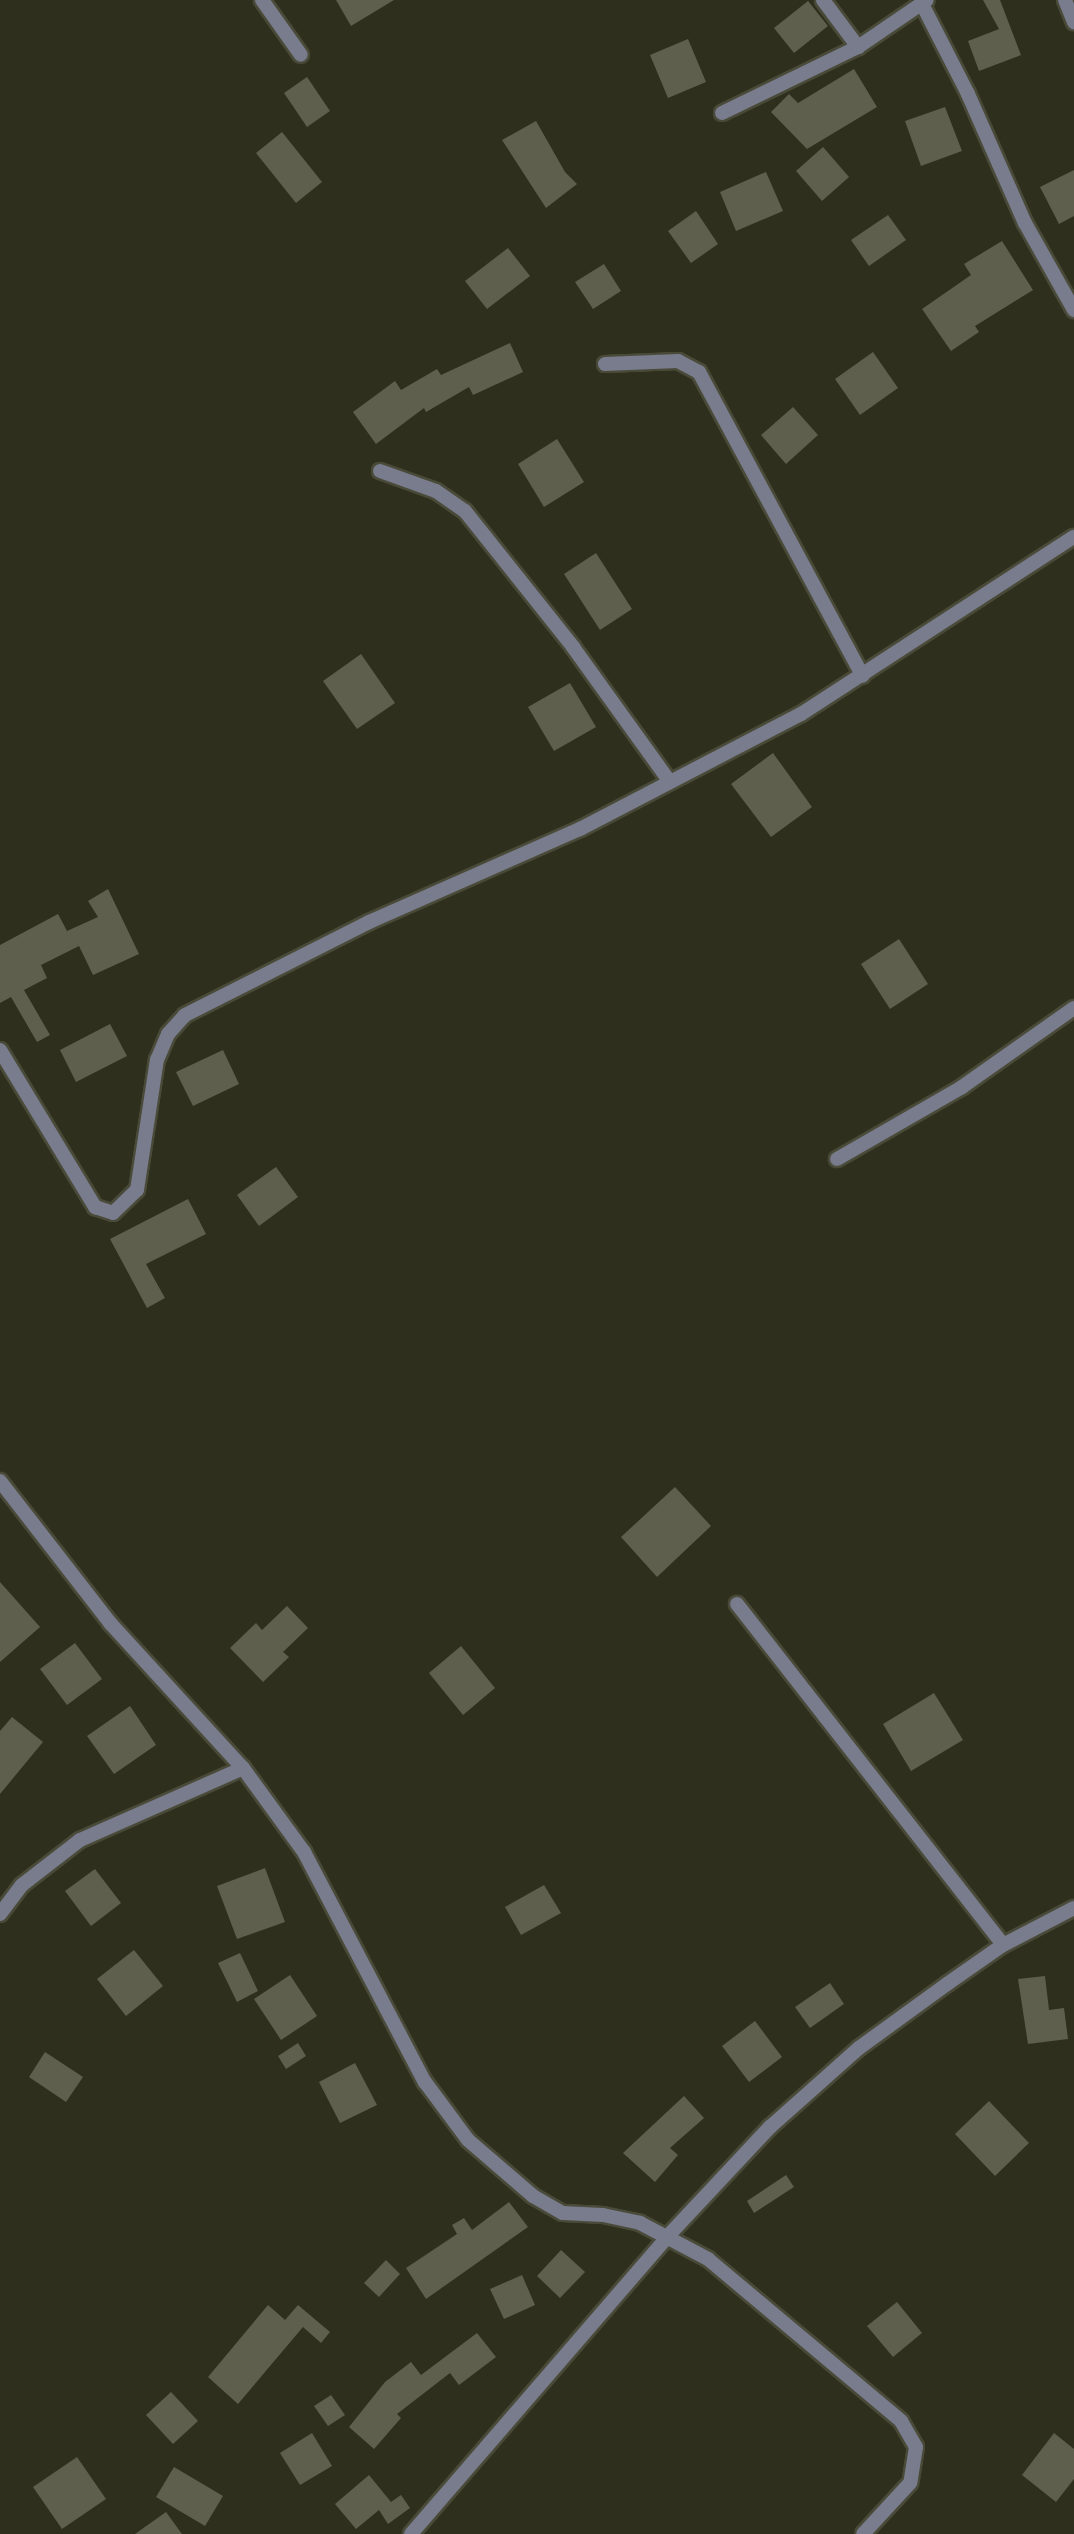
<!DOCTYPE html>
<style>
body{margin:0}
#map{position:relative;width:1074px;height:2534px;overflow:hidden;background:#2f2f1e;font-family:"Golos Text",sans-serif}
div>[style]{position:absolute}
.building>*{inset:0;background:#5e5f4c}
.roads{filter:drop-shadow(2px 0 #4a4a39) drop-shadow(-2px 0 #4a4a39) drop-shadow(0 2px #4a4a39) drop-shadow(0 -2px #4a4a39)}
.street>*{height:14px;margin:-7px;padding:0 7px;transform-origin:7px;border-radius:7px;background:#787c8c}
span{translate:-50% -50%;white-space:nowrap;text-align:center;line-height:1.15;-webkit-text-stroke:5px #17170f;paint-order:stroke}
</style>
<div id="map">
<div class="building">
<i style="clip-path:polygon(336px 0,394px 0,351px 26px)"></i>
<i style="clip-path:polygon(983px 0,1000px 0,1021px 55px,979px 71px,968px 41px,999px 29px)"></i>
<i style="clip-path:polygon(808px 1px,828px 26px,794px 53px,774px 28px)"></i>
<i style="clip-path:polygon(688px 39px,706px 82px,668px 98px,650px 55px)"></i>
<i style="clip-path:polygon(854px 69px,877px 107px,807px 149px,771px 112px,789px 94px,798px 103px)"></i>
<i style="clip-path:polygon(307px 77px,330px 111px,307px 127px,284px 93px)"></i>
<i style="clip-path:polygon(945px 107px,962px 151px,921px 166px,905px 121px)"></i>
<i style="clip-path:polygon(536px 121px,565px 172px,577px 184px,546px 208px,502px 140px)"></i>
<i style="clip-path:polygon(282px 132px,322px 182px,296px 203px,256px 153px)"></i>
<i style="clip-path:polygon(823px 147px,849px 177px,822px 201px,796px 171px)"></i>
<i style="clip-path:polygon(1074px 170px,1074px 216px,1059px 224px,1040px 187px)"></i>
<i style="clip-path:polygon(766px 172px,783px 211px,736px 231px,720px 192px)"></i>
<i style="clip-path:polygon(696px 211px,718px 244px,691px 263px,668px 231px)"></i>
<i style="clip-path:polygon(888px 215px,906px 240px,869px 266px,851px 240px)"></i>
<i style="clip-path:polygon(1002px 241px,1033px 290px,975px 326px,979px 332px,951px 351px,922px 309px,971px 275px,964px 264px)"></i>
<i style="clip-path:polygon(508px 248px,530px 276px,487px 309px,465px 281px)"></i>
<i style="clip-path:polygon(604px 264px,621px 291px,593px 309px,575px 282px)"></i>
<i style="clip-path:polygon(510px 343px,523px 372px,473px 395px,469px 387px,426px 412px,424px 408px,376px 444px,353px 412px,395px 381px,401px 390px,437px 369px,441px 375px)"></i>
<i style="clip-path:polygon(873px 352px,898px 388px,860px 415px,835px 379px)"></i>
<i style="clip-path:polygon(793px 407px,818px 435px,786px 464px,761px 435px)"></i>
<i style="clip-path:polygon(557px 439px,584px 482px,544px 507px,518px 464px)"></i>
<i style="clip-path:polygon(596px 553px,632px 609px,600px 630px,564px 574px)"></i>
<i style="clip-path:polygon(361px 654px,395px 703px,357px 729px,323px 681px)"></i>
<i style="clip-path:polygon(570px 683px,596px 727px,554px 751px,528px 707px)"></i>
<i style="clip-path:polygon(773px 753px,812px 807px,771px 837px,731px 784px)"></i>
<i style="clip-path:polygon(108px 889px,139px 954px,93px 975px,79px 946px,41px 965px,47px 978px,24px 990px,50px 1035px,37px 1042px,11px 997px,0 1003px,0 945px,58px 914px,67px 931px,98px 917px,88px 901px)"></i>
<i style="clip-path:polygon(899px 939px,928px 984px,890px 1009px,861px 964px)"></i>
<i style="clip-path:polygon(110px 1024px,127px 1056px,76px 1082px,60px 1050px)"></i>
<i style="clip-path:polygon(223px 1050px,239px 1084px,193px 1106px,176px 1072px)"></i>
<i style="clip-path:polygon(276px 1167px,298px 1197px,259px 1226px,237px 1195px)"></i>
<i style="clip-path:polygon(188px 1199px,206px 1234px,146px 1264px,165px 1298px,147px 1308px,110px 1239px)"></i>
<i style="clip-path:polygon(675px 1487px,711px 1526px,657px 1577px,621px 1537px)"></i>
<i style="clip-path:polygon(0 1582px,40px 1627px,0 1662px)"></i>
<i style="clip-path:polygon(287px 1606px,308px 1628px,283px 1652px,289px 1657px,263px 1682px,230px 1648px,256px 1623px,262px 1630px)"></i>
<i style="clip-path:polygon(75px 1643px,102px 1679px,67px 1705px,40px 1669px)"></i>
<i style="clip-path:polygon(461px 1646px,495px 1688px,463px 1715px,429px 1673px)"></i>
<i style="clip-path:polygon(934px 1693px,963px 1740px,911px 1771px,883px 1724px)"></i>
<i style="clip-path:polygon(130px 1706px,156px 1745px,114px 1774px,87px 1736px)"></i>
<i style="clip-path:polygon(12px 1717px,43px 1742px,0 1794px,0 1731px)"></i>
<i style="clip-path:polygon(265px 1868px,285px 1922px,237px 1939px,217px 1886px)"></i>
<i style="clip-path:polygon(95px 1869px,121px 1903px,91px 1926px,65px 1891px)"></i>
<i style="clip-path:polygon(544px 1885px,561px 1913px,521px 1935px,505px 1907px)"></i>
<i style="clip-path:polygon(134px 1950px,163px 1986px,126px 2016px,97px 1979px)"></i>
<i style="clip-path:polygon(240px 1953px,258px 1991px,237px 2002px,218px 1963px)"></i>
<i style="clip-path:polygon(290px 1975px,317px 2016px,281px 2040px,254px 1999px)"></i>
<i style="clip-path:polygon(1045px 1976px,1049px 2010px,1064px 2008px,1068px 2039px,1028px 2044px,1018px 1979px)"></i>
<i style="clip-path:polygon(830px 1983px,844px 2004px,810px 2028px,795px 2007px)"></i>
<i style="clip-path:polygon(755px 2021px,782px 2057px,749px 2082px,722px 2046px)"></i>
<i style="clip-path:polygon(298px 2043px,306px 2056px,286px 2069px,278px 2056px)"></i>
<i style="clip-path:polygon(45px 2052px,83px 2077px,66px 2102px,29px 2077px)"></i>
<i style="clip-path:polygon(355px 2063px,377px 2105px,340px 2123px,319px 2082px)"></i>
<i style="clip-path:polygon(684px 2096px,704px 2118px,670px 2148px,678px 2155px,655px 2182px,623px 2153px)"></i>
<i style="clip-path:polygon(989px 2101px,1029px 2143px,995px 2176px,955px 2134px)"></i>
<i style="clip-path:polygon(786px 2175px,794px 2187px,754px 2213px,747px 2201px)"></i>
<i style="clip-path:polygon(509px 2202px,528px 2227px,426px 2299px,406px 2268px,457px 2234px,452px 2225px,464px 2218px,472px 2230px)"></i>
<i style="clip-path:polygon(561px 2250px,585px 2272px,560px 2298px,537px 2276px)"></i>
<i style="clip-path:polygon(386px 2260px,400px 2274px,379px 2297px,364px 2283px)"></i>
<i style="clip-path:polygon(522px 2275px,535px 2305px,504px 2319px,490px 2289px)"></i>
<i style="clip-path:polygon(897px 2302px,922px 2333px,893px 2357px,867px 2326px)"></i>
<i style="clip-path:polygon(268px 2305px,285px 2320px,298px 2305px,330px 2332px,321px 2343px,303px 2327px,238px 2404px,208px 2377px)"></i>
<i style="clip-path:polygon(477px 2333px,496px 2357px,459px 2385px,450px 2373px,397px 2414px,401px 2418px,374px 2449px,349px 2427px,385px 2382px,411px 2362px,421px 2375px)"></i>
<i style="clip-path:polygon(171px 2392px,198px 2421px,173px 2444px,146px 2415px)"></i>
<i style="clip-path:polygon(331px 2395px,345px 2415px,328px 2426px,314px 2406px)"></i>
<i style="clip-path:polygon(312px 2433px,332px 2466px,300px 2485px,280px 2453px)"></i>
<i style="clip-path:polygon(1054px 2433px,1074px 2449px,1074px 2479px,1056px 2502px,1022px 2475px)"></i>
<i style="clip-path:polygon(77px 2457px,106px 2499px,62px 2529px,33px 2487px)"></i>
<i style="clip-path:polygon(174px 2467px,223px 2496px,205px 2526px,156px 2497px)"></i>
<i style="clip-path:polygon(369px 2475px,391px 2502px,401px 2495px,410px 2508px,388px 2524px,379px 2510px,356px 2529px,335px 2504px)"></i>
<i style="clip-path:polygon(166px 2512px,182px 2534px,135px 2534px)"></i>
</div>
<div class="roads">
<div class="street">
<i style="left:262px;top:0;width:67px;rotate:54.7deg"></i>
<i style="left:823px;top:0;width:59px;rotate:53.3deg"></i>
<i style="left:1065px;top:0;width:24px;rotate:68deg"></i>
<i style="left:922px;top:4px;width:101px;rotate:62.9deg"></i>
<i style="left:968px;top:94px;width:141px;rotate:66.2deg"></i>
<i style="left:1025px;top:223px;width:100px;rotate:60.6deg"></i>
<i style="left:722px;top:113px;width:151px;rotate:-25.9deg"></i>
<i style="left:858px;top:47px;width:83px;rotate:-34.3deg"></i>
<i style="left:605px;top:364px;width:73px;rotate:-2.4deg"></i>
<i style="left:678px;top:361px;width:24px;rotate:28deg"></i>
<i style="left:699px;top:372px;width:345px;rotate:61.7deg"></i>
<i style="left:380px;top:471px;width:59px;rotate:19.7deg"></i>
<i style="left:436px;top:491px;width:35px;rotate:35deg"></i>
<i style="left:465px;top:511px;width:174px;rotate:51.5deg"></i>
<i style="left:573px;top:647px;width:166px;rotate:54.3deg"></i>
<i style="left:0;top:1050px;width:184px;rotate:58.8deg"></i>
<i style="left:95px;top:1207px;width:19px;rotate:18deg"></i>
<i style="left:113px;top:1213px;width:33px;rotate:-44deg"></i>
<i style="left:137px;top:1190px;width:132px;rotate:-81.3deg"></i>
<i style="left:157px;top:1060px;width:28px;rotate:-67deg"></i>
<i style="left:168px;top:1034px;width:25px;rotate:-48deg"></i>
<i style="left:185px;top:1015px;width:206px;rotate:-26.8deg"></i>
<i style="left:369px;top:922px;width:231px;rotate:-23.8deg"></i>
<i style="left:580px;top:829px;width:249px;rotate:-27.5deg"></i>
<i style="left:801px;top:714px;width:325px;rotate:-33deg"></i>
<i style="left:837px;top:1159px;width:144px;rotate:-29.9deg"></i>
<i style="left:962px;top:1087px;width:137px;rotate:-35.2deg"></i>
<i style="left:0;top:1481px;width:180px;rotate:52.2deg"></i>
<i style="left:110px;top:1623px;width:197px;rotate:47.5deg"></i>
<i style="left:243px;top:1768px;width:104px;rotate:54deg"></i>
<i style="left:304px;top:1852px;width:260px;rotate:62.3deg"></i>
<i style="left:425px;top:2082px;width:72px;rotate:53.4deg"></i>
<i style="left:468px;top:2140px;width:86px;rotate:40.7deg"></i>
<i style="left:533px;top:2196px;width:34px;rotate:30deg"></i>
<i style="left:563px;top:2213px;width:40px;rotate:2.9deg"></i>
<i style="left:603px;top:2215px;width:38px;rotate:12deg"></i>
<i style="left:640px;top:2223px;width:77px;rotate:27.9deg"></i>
<i style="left:708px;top:2259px;width:252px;rotate:40deg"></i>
<i style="left:901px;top:2421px;width:30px;rotate:60deg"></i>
<i style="left:916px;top:2447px;width:36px;rotate:99deg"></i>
<i style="left:910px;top:2483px;width:69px;rotate:132.7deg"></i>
<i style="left:737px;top:1604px;width:432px;rotate:52deg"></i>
<i style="left:0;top:1914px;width:36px;rotate:-53deg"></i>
<i style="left:22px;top:1885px;width:73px;rotate:-37.8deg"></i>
<i style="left:80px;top:1840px;width:178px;rotate:-23.8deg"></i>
<i style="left:411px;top:2534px;width:392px;rotate:-49.2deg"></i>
<i style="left:667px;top:2237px;width:151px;rotate:-46.9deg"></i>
<i style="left:770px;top:2127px;width:119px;rotate:-41.6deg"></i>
<i style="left:859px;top:2048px;width:109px;rotate:-36deg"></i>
<i style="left:947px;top:1984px;width:68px;rotate:-34.9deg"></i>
<i style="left:1003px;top:1945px;width:80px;rotate:-27.5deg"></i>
</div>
</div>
</div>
